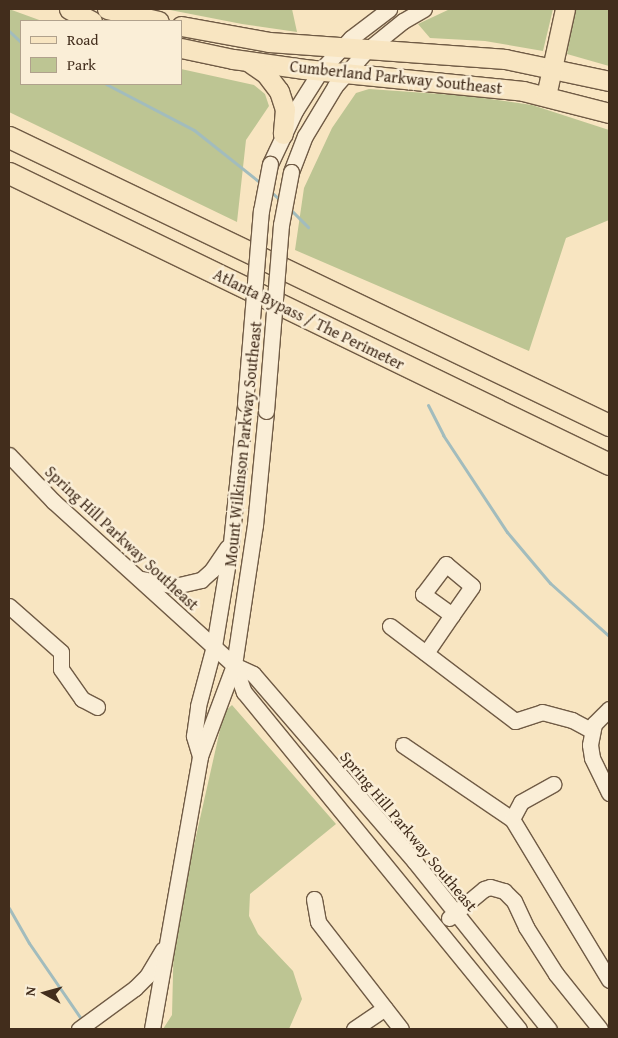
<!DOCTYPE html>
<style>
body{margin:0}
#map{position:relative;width:618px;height:1038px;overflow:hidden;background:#f8e5c1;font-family:"Gentium Book Plus",serif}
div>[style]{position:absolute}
.green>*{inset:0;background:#bdc593}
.stream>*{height:3px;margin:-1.5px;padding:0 1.5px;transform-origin:1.5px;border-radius:1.5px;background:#a2bcbd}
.roads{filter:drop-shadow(1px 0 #705b45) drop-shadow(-1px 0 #705b45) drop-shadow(0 1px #705b45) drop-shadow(0 -1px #705b45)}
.minor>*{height:15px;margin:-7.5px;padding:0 7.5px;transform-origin:7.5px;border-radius:7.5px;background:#faeed7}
.major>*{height:19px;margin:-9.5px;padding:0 9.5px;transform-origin:9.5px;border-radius:9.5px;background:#f8e5c1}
.highway>*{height:21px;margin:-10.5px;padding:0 10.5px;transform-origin:10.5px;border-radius:10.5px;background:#f8e5c1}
.bridges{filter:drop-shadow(1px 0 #705b45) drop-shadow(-1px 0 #705b45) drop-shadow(0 1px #705b45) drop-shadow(0 -1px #705b45)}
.minor-bridge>*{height:15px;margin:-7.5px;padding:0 7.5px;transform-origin:7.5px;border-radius:7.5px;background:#faeed7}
span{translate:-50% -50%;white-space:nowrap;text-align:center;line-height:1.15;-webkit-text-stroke:5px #faeed7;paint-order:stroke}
.street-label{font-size:16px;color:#422d1c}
.frame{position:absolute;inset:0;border:10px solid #422d1c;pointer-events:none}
.legend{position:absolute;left:20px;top:20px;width:162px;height:65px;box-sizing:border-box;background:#faeed7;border:1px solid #b0a18c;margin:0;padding:6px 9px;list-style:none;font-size:15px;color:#422d1c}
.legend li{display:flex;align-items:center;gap:10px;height:25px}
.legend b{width:25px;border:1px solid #b0a18c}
.north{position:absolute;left:20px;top:968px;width:50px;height:50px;-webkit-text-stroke:4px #faeed7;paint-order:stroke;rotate:277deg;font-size:14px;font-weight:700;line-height:20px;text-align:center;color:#422d1c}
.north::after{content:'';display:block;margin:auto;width:18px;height:22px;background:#422d1c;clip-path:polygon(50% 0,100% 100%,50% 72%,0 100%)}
</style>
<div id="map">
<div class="green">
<i style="clip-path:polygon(9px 9px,42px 21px,21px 21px,21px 84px,181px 84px,181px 69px,254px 85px,265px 94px,269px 106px,246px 140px,237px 222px,9px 112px)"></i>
<i style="clip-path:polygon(165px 9px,292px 9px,297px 32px,242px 24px)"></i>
<i style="clip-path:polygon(450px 9px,553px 9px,543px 51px,485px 41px,430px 38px,418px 24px)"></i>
<i style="clip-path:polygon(575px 9px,609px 9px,609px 66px,567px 54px)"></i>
<i style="clip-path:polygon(369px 89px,469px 96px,532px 105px,609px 130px,609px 220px,566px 238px,529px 351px,295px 250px,304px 188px,332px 128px,356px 93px)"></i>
<i style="clip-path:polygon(232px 705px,336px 824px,250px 894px,249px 916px,258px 934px,293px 971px,302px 999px,289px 1029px,163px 1029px,172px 1015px,174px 934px,224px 712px)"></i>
</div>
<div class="stream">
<i style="left:9px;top:31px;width:16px;rotate:43deg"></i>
<i style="left:106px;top:84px;width:99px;rotate:27.6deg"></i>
<i style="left:194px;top:130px;width:87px;rotate:38.5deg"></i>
<i style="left:270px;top:191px;width:13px;rotate:42deg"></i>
<i style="left:289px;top:208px;width:27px;rotate:45deg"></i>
<i style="left:428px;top:405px;width:34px;rotate:63deg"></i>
<i style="left:443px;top:435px;width:116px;rotate:56.6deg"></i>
<i style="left:507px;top:532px;width:67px;rotate:49.9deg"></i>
<i style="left:550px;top:583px;width:79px;rotate:41.9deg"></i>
<i style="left:9px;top:908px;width:40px;rotate:60.3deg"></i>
<i style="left:29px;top:943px;width:93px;rotate:55.5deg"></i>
</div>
<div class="roads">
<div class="minor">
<i style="left:270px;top:164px;width:59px;rotate:-64.7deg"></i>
<i style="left:295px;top:111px;width:49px;rotate:-57.6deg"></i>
<i style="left:321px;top:70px;width:44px;rotate:-46.8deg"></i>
<i style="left:351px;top:38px;width:48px;rotate:-37.3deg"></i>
<i style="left:291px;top:172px;width:39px;rotate:-69deg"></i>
<i style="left:305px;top:136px;width:58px;rotate:-59deg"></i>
<i style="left:335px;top:86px;width:48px;rotate:-48.4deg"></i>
<i style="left:367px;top:50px;width:46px;rotate:-38.9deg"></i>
<i style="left:403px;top:21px;width:24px;rotate:-30deg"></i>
<i style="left:9px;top:455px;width:64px;rotate:46.3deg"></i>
<i style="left:53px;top:501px;width:244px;rotate:42.2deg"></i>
<i style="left:234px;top:665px;width:21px;rotate:25deg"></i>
<i style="left:253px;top:674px;width:248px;rotate:49.2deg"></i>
<i style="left:415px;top:862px;width:214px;rotate:51.3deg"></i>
<i style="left:142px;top:579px;width:34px;rotate:12deg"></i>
<i style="left:175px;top:586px;width:27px;rotate:-13deg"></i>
<i style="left:201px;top:580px;width:15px;rotate:-42deg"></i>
<i style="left:212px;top:570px;width:27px;rotate:-56deg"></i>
<i style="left:9px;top:606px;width:69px;rotate:41.5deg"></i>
<i style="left:61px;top:652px;width:17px;rotate:90deg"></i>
<i style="left:61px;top:669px;width:37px;rotate:55deg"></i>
<i style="left:82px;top:699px;width:17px;rotate:28deg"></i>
<i style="left:390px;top:626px;width:157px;rotate:37.2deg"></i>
<i style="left:515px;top:721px;width:28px;rotate:-18deg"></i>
<i style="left:542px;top:712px;width:31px;rotate:15deg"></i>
<i style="left:572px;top:720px;width:21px;rotate:28deg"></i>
<i style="left:426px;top:653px;width:46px;rotate:-55.6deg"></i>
<i style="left:452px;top:615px;width:35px;rotate:-55deg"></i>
<i style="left:472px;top:586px;width:34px;rotate:-140deg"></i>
<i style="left:446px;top:564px;width:38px;rotate:127deg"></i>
<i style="left:423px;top:594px;width:36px;rotate:36deg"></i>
<i style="left:234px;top:665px;width:29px;rotate:70deg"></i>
<i style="left:244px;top:692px;width:435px;rotate:50.8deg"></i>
<i style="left:609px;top:709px;width:21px;rotate:135deg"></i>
<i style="left:594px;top:724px;width:21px;rotate:101deg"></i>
<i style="left:590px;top:745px;width:13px;rotate:81deg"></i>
<i style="left:592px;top:758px;width:39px;rotate:64deg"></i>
<i style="left:403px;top:745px;width:132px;rotate:34.2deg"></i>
<i style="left:512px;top:819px;width:188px;rotate:58.9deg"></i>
<i style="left:200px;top:756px;width:21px;rotate:-107deg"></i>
<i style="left:194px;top:736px;width:30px;rotate:-82deg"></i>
<i style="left:198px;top:706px;width:62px;rotate:-75.1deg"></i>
<i style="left:214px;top:646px;width:104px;rotate:-80.6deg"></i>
<i style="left:231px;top:543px;width:140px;rotate:-84.2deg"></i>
<i style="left:512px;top:819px;width:19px;rotate:-62deg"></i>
<i style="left:521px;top:802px;width:37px;rotate:-29deg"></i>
<i style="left:314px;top:899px;width:23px;rotate:80deg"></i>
<i style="left:318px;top:922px;width:135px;rotate:52.2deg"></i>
<i style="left:449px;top:918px;width:45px;rotate:-39.6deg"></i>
<i style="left:484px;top:889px;width:6px;rotate:-18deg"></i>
<i style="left:490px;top:887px;width:15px;rotate:16deg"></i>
<i style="left:504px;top:891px;width:14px;rotate:45deg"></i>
<i style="left:514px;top:901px;width:29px;rotate:65deg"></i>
<i style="left:526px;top:927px;width:56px;rotate:57.4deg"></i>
<i style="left:556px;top:974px;width:70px;rotate:51.3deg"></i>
<i style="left:79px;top:1029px;width:69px;rotate:-36.2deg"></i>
<i style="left:135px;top:988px;width:17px;rotate:-45deg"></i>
<i style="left:147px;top:976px;width:31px;rotate:-59deg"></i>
<i style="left:152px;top:1029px;width:277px;rotate:-80deg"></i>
<i style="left:200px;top:756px;width:97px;rotate:-69.5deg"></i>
<i style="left:234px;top:665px;width:142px;rotate:-81.5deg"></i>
<i style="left:255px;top:525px;width:115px;rotate:-84.5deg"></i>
<i style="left:354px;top:1029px;width:37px;rotate:-34deg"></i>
</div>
<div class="major">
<i style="left:69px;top:9px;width:26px;rotate:28deg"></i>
<i style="left:107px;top:9px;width:53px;rotate:13deg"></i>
<i style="left:181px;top:26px;width:89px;rotate:10.3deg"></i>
<i style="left:269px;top:42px;width:237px;rotate:4.1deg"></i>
<i style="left:505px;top:59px;width:106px;rotate:11.9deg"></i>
<i style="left:181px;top:48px;width:53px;rotate:11.9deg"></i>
<i style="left:233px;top:59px;width:72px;rotate:8deg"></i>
<i style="left:304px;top:69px;width:220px;rotate:5.7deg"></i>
<i style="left:523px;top:91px;width:89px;rotate:14.3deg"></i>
<i style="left:249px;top:62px;width:21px;rotate:35deg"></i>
<i style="left:266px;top:74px;width:21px;rotate:53deg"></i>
<i style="left:279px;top:91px;width:19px;rotate:72deg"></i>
<i style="left:285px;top:109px;width:25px;rotate:95deg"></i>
<i style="left:546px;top:96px;width:89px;rotate:-77.7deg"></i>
</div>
<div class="highway">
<i style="left:9px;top:137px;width:666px;rotate:25.64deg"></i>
<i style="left:9px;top:173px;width:667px;rotate:25.87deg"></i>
</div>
</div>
<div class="bridges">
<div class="minor-bridge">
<i style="left:245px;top:404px;width:194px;rotate:-85.3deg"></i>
<i style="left:261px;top:211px;width:48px;rotate:-79.2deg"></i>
<i style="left:266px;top:411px;width:187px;rotate:-85.4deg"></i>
<i style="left:281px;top:225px;width:54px;rotate:-79.3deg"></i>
</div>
</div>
<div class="street-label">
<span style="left:396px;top:77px;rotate:6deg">Cumberland Parkway Southeast</span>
<span style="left:309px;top:319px;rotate:26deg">Atlanta Bypass / The Perimeter</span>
<span style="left:243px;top:444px;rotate:-84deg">Mount Wilkinson Parkway Southeast</span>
<span style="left:122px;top:538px;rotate:43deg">Spring Hill Parkway Southeast</span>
<span style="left:409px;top:831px;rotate:50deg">Spring Hill Parkway Southeast</span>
</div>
<div class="frame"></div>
<ul class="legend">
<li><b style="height:6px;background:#f8e5c1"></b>Road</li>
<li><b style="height:14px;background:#bdc593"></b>Park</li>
</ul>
<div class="north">N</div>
</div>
